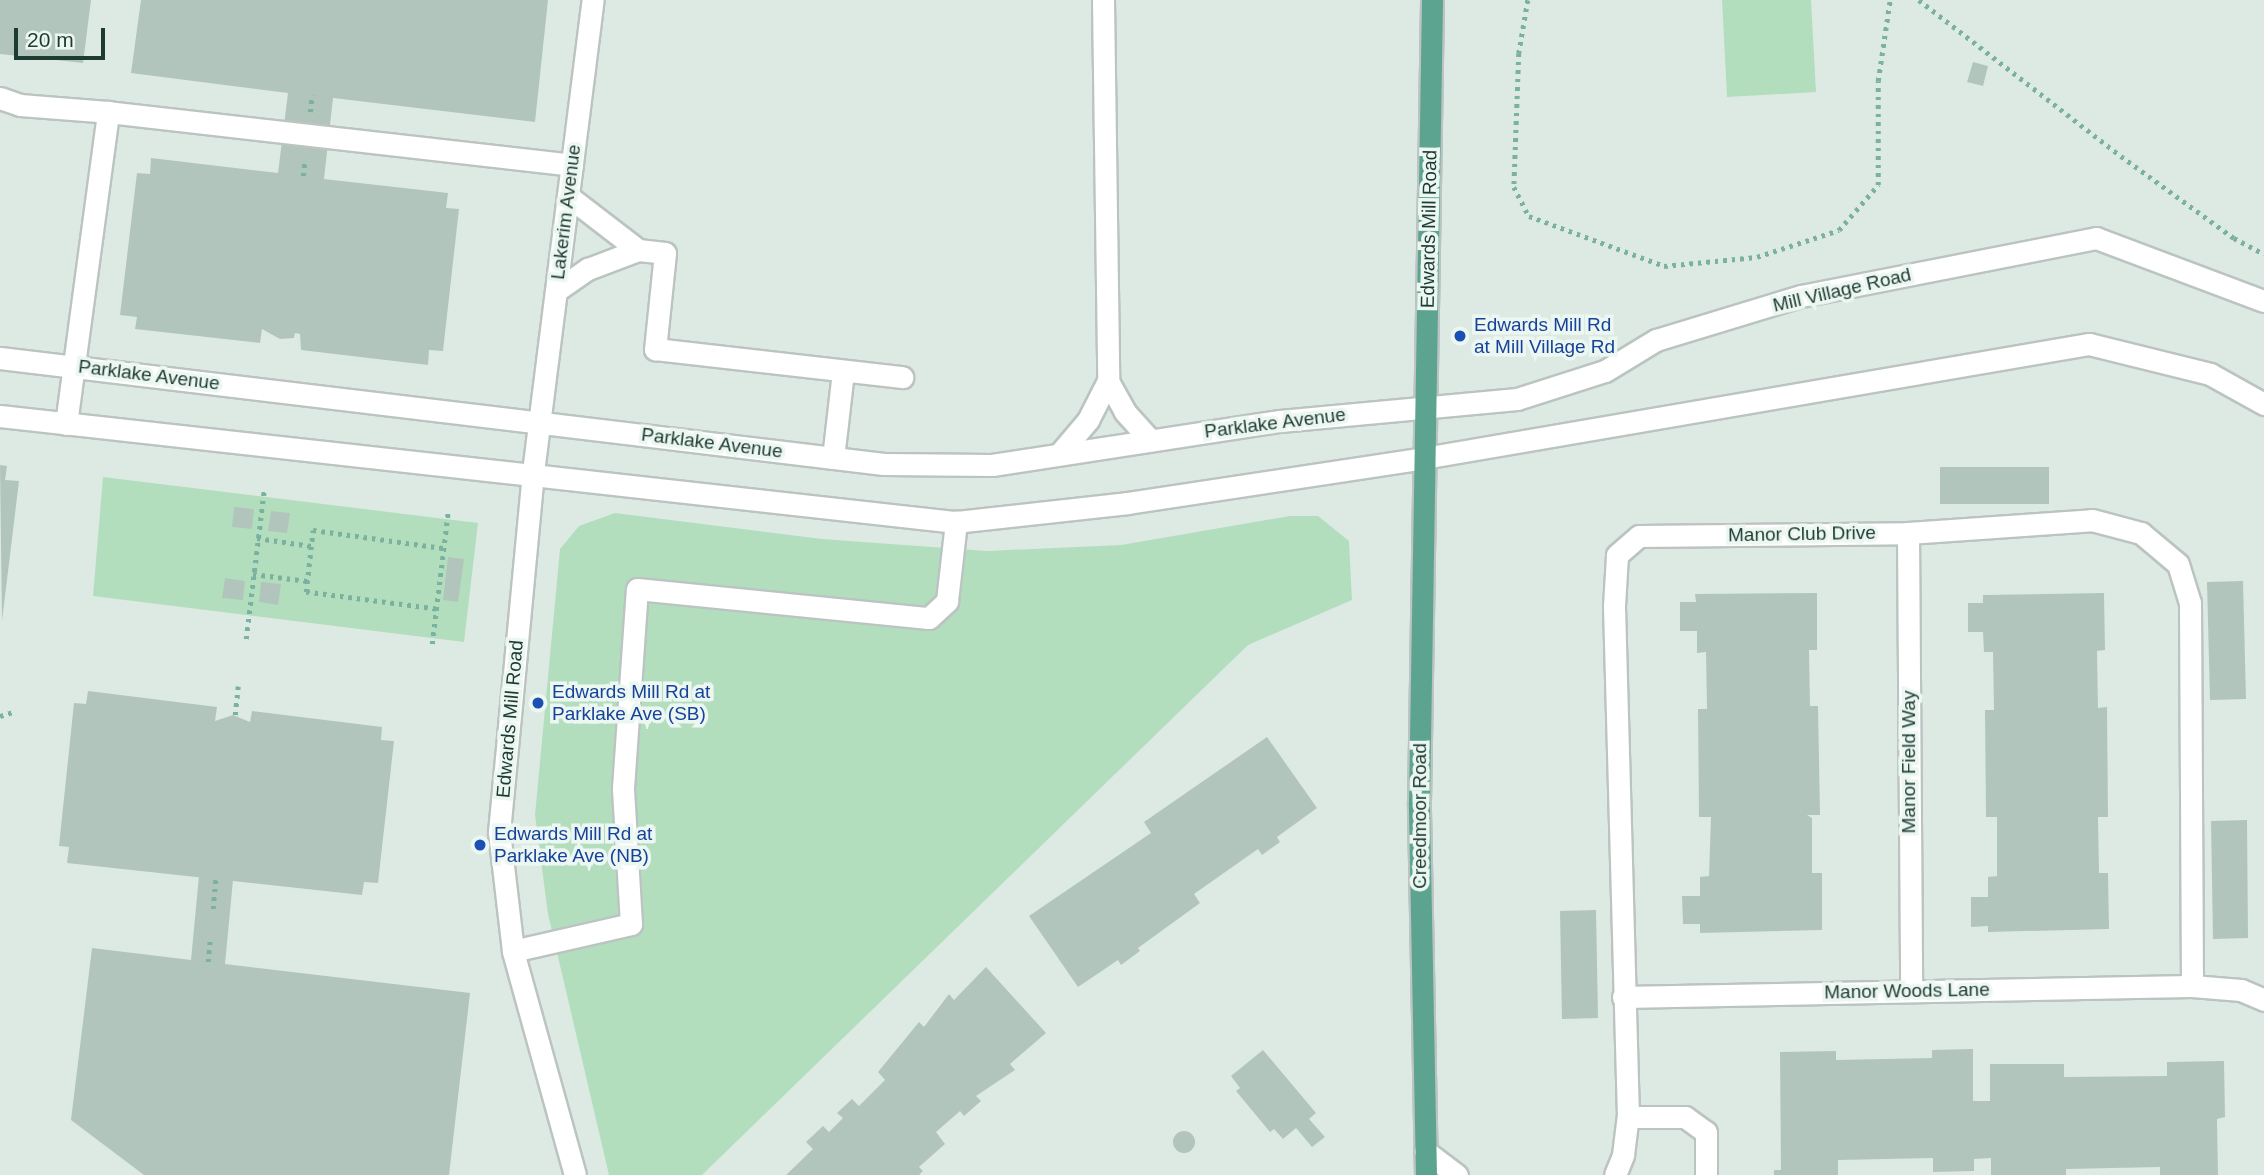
<!DOCTYPE html>
<style>
body{margin:0}
#map{position:relative;width:2264px;height:1175px;overflow:hidden;background:#ddeae4;font-family:Helvetica,sans-serif}
div>[style]{position:absolute}
.green>*{inset:0;background:#b3debe}
.building>*{inset:0;background:#b2c5bd}
.round{border-radius:50%}
.path>*{height:4.5px;margin-top:-2.25px;transform-origin:0;background:repeating-linear-gradient(90deg,#7ab19f 0 3.5px,transparent 0 8.5px)}
.roads{filter:drop-shadow(2px 0 #bbc4c2) drop-shadow(-2px 0 #bbc4c2) drop-shadow(0 2px #bbc4c2) drop-shadow(0 -2px #bbc4c2)}
.minor>*{height:21px;margin:-10.5px;padding:0 10.5px;transform-origin:10.5px;border-radius:10.5px;background:#fff}
.major>*{height:21px;margin:-10.5px;padding:0 10.5px;transform-origin:10.5px;border-radius:10.5px;background:#5da490}
.dots>*{width:19px;height:19px;translate:-50% -50%;box-sizing:border-box;border:4px solid #edf7f2;border-radius:50%}
span{translate:-50% -50%;white-space:nowrap;text-align:center;line-height:1.15;-webkit-text-stroke:7px #edf7f2;paint-order:stroke}
.street-label{font-size:19px;color:#1d3b32}
.transit-label{font-size:19px;color:#164399}
.left{translate:0 -50%;text-align:left}
.scale{position:absolute;left:14px;top:28px;width:91px;height:32px;box-sizing:border-box;border:4px solid #1d3b32;border-top:0;padding-left:9px;font-size:21px;line-height:24px;white-space:nowrap;color:#1d3b32;-webkit-text-stroke:5px #edf7f2;paint-order:stroke}
</style>
<div id="map">
<div class="green">
<i style="clip-path:polygon(1722px 0,1811px 0,1816px 92px,1727px 97px)"></i>
<i style="clip-path:polygon(103px 477px,478px 523px,464px 642px,93px 596px)"></i>
<i style="clip-path:polygon(615px 513px,822px 539px,987px 551px,1121px 545px,1290px 516px,1318px 516px,1349px 541px,1352px 600px,1248px 645px,702px 1175px,609px 1175px,548px 914px,535px 815px,560px 549px,579px 526px)"></i>
</div>
<div class="building">
<i style="clip-path:polygon(0 0,91px 0,83px 63px,0 54px)"></i>
<i style="clip-path:polygon(141px 0,548px 0,535px 122px,333px 98px,324px 179px,448px 193px,446px 208px,459px 209px,443px 351px,429px 350px,428px 365px,301px 350px,300px 334px,295px 333px,294px 338px,280px 339px,262px 329px,260px 343px,135px 329px,137px 317px,120px 315px,137px 173px,150px 174px,151px 158px,278px 173px,288px 93px,131px 73px)"></i>
<i style="clip-path:polygon(1973px 62px,1988px 66px,1983px 86px,1967px 82px)"></i>
<i style="clip-path:polygon(0 465px,7px 466px,5px 480px,19px 481px,2px 621px)"></i>
<i style="clip-path:polygon(1940px 467px,2049px 467px,2049px 504px,1940px 504px)"></i>
<i style="clip-path:polygon(234px 507px,254px 509px,252px 529px,232px 527px)"></i>
<i style="clip-path:polygon(271px 511px,290px 513px,287px 533px,268px 531px)"></i>
<i style="clip-path:polygon(448px 557px,464px 559px,458px 602px,443px 600px)"></i>
<i style="clip-path:polygon(225px 578px,245px 581px,243px 600px,222px 598px)"></i>
<i style="clip-path:polygon(2243px 581px,2246px 699px,2210px 700px,2207px 582px)"></i>
<i style="clip-path:polygon(261px 582px,281px 584px,278px 605px,259px 602px)"></i>
<i style="clip-path:polygon(1817px 593px,1817px 650px,1809px 650px,1810px 706px,1818px 706px,1820px 815px,1807px 815px,1812px 818px,1812px 873px,1822px 873px,1822px 930px,1700px 933px,1700px 924px,1683px 924px,1682px 896px,1700px 896px,1700px 877px,1709px 876px,1711px 817px,1699px 817px,1698px 709px,1707px 709px,1706px 652px,1697px 653px,1697px 631px,1680px 631px,1680px 602px,1696px 602px,1695px 594px)"></i>
<i style="clip-path:polygon(2104px 593px,2105px 650px,2097px 651px,2098px 708px,2107px 707px,2108px 817px,2098px 817px,2099px 873px,2108px 873px,2109px 929px,1988px 932px,1988px 926px,1971px 927px,1971px 897px,1988px 897px,1988px 877px,1997px 876px,1997px 817px,1986px 817px,1985px 710px,1994px 710px,1993px 652px,1984px 652px,1983px 632px,1968px 632px,1968px 603px,1983px 603px,1983px 595px)"></i>
<i style="clip-path:polygon(88px 691px,217px 707px,215px 721px,233px 715px,250px 722px,252px 711px,382px 727px,381px 740px,394px 741px,378px 883px,364px 882px,362px 895px,67px 863px,69px 847px,59px 846px,74px 703px,86px 704px)"></i>
<i style="clip-path:polygon(1267px 737px,1317px 808px,1277px 837px,1280px 842px,1262px 855px,1258px 849px,1194px 894px,1200px 903px,1138px 948px,1140px 951px,1121px 965px,1118px 960px,1078px 987px,1029px 916px,1151px 833px,1144px 822px)"></i>
<i style="clip-path:polygon(2247px 820px,2248px 938px,2213px 939px,2211px 821px)"></i>
<i style="clip-path:polygon(199px 876px,233px 880px,225px 964px,470px 993px,449px 1175px,144px 1175px,71px 1120px,92px 948px,191px 960px)"></i>
<i style="clip-path:polygon(1596px 910px,1598px 1018px,1562px 1019px,1560px 911px)"></i>
<i style="clip-path:polygon(986px 967px,1046px 1033px,1010px 1064px,1015px 1070px,976px 1096px,981px 1101px,964px 1116px,960px 1111px,936px 1132px,945px 1144px,919px 1167px,923px 1171px,919px 1175px,786px 1175px,813px 1149px,806px 1142px,823px 1126px,829px 1132px,843px 1118px,837px 1113px,852px 1099px,859px 1106px,885px 1080px,878px 1072px,919px 1022px,924px 1027px,949px 994px,954px 1000px)"></i>
<i style="clip-path:polygon(1973px 1049px,1973px 1101px,1990px 1101px,1990px 1064px,2064px 1064px,2064px 1077px,2167px 1076px,2167px 1062px,2224px 1061px,2225px 1117px,2217px 1119px,2218px 1175px,2160px 1175px,2160px 1167px,2066px 1169px,2066px 1175px,1991px 1175px,1991px 1158px,1974px 1159px,1974px 1171px,1933px 1172px,1933px 1158px,1838px 1160px,1838px 1175px,1774px 1175px,1774px 1170px,1781px 1170px,1780px 1052px,1836px 1051px,1836px 1060px,1932px 1058px,1932px 1050px)"></i>
<i style="clip-path:polygon(1263px 1050px,1316px 1113px,1309px 1119px,1325px 1137px,1312px 1147px,1296px 1128px,1283px 1139px,1274px 1129px,1270px 1132px,1236px 1091px,1240px 1088px,1231px 1076px)"></i>
<i class="round" style="left:1173px;top:1131px;width:22px;height:22px"></i>
</div>
<div class="path">
<i style="left:1528px;top:0;width:54px;rotate:99.6deg"></i>
<i style="left:1519px;top:53px;width:134px;rotate:92.1deg"></i>
<i style="left:1514px;top:187px;width:33px;rotate:63deg"></i>
<i style="left:1529px;top:216px;width:144px;rotate:20.3deg"></i>
<i style="left:1664px;top:266px;width:93px;rotate:-5.5deg"></i>
<i style="left:1757px;top:257px;width:86px;rotate:-18.2deg"></i>
<i style="left:1839px;top:230px;width:60px;rotate:-49.1deg"></i>
<i style="left:1878px;top:185px;width:104px;rotate:-90deg"></i>
<i style="left:1878px;top:81px;width:82px;rotate:-81.6deg"></i>
<i style="left:1919px;top:0;width:255px;rotate:37.7deg"></i>
<i style="left:2121px;top:156px;width:140px;rotate:36deg"></i>
<i style="left:2234px;top:238px;width:34px;rotate:28deg"></i>
<i style="left:310px;top:112px;width:17px;rotate:-83deg"></i>
<i style="left:303px;top:176px;width:16px;rotate:-83deg"></i>
<i style="left:257px;top:538px;width:55px;rotate:8.4deg"></i>
<i style="left:253px;top:574px;width:55px;rotate:7.3deg"></i>
<i style="left:436px;top:609px;width:131px;rotate:-172.5deg"></i>
<i style="left:306px;top:592px;width:62px;rotate:-83.6deg"></i>
<i style="left:313px;top:530px;width:131px;rotate:7.9deg"></i>
<i style="left:246px;top:639px;width:149px;rotate:-83.1deg"></i>
<i style="left:432px;top:644px;width:133px;rotate:-83.1deg"></i>
<i style="left:235px;top:715px;width:29px;rotate:-84deg"></i>
<i style="left:0;top:716px;width:14px;rotate:-17deg"></i>
<i style="left:213px;top:909px;width:33px;rotate:-85deg"></i>
<i style="left:208px;top:962px;width:22px;rotate:-85deg"></i>
</div>
<div class="roads">
<div class="minor">
<i style="left:1103px;top:0;width:381px;rotate:89.2deg"></i>
<i style="left:1108px;top:381px;width:35px;rotate:61deg"></i>
<i style="left:1125px;top:412px;width:38px;rotate:48deg"></i>
<i style="left:0;top:98px;width:21px;rotate:19deg"></i>
<i style="left:20px;top:105px;width:88px;rotate:4.5deg"></i>
<i style="left:568px;top:196px;width:88px;rotate:37.6deg"></i>
<i style="left:556px;top:291px;width:39px;rotate:-35deg"></i>
<i style="left:588px;top:269px;width:53px;rotate:-20.8deg"></i>
<i style="left:638px;top:250px;width:27px;rotate:6deg"></i>
<i style="left:665px;top:253px;width:97px;rotate:95.9deg"></i>
<i style="left:655px;top:349px;width:249px;rotate:6.5deg"></i>
<i style="left:0;top:358px;width:890px;rotate:6.84deg"></i>
<i style="left:884px;top:464px;width:108px;rotate:0.5deg"></i>
<i style="left:992px;top:465px;width:291px;rotate:-8.7deg"></i>
<i style="left:1280px;top:421px;width:238px;rotate:-5.3deg"></i>
<i style="left:1517px;top:399px;width:92px;rotate:-17.7deg"></i>
<i style="left:1605px;top:371px;width:60px;rotate:-31.3deg"></i>
<i style="left:1656px;top:340px;width:152px;rotate:-16.9deg"></i>
<i style="left:1801px;top:296px;width:301px;rotate:-11.1deg"></i>
<i style="left:2096px;top:238px;width:179px;rotate:20.6deg"></i>
<i style="left:0;top:416px;width:962px;rotate:6.33deg"></i>
<i style="left:956px;top:522px;width:172px;rotate:-6.3deg"></i>
<i style="left:1127px;top:503px;width:300px;rotate:-8.6deg"></i>
<i style="left:1424px;top:458px;width:675px;rotate:-9.73deg"></i>
<i style="left:2089px;top:344px;width:125px;rotate:13.9deg"></i>
<i style="left:2210px;top:374px;width:62px;rotate:29.1deg"></i>
<i style="left:66px;top:424px;width:315px;rotate:-82.3deg"></i>
<i style="left:108px;top:112px;width:467px;rotate:6.5deg"></i>
<i style="left:1061px;top:452px;width:42px;rotate:-49.8deg"></i>
<i style="left:1088px;top:420px;width:44px;rotate:-62.9deg"></i>
<i style="left:833px;top:458px;width:87px;rotate:-83.4deg"></i>
<i style="left:1908px;top:533px;width:458px;rotate:89.6deg"></i>
<i style="left:513px;top:951px;width:121px;rotate:-12.9deg"></i>
<i style="left:631px;top:924px;width:136px;rotate:-93.4deg"></i>
<i style="left:623px;top:788px;width:199px;rotate:-86deg"></i>
<i style="left:637px;top:589px;width:293px;rotate:5.7deg"></i>
<i style="left:929px;top:618px;width:25px;rotate:-43deg"></i>
<i style="left:947px;top:601px;width:80px;rotate:-83.5deg"></i>
<i style="left:1623px;top:997px;width:569px;rotate:-1.11deg"></i>
<i style="left:2192px;top:986px;width:49px;rotate:4.7deg"></i>
<i style="left:2241px;top:990px;width:25px;rotate:23deg"></i>
<i style="left:1628px;top:1117px;width:57px"></i>
<i style="left:1685px;top:1117px;width:26px;rotate:36deg"></i>
<i style="left:1706px;top:1132px;width:43px;rotate:90deg"></i>
<i style="left:1425px;top:1151px;width:40px;rotate:37deg"></i>
<i style="left:575px;top:1175px;width:232px;rotate:-105.5deg"></i>
<i style="left:513px;top:951px;width:120px;rotate:-96.7deg"></i>
<i style="left:499px;top:832px;width:362px;rotate:-84.6deg"></i>
<i style="left:533px;top:472px;width:476px;rotate:-82.8deg"></i>
<i style="left:1615px;top:1175px;width:22px;rotate:-68deg"></i>
<i style="left:1623px;top:1155px;width:38px;rotate:-83deg"></i>
<i style="left:1628px;top:1117px;width:511px;rotate:-91.57deg"></i>
<i style="left:1614px;top:606px;width:51px;rotate:-86.6deg"></i>
<i style="left:1617px;top:555px;width:29px;rotate:-41deg"></i>
<i style="left:1639px;top:536px;width:269px;rotate:-0.6deg"></i>
<i style="left:1908px;top:533px;width:184px;rotate:-4deg"></i>
<i style="left:2092px;top:520px;width:51px;rotate:14.9deg"></i>
<i style="left:2141px;top:533px;width:48px;rotate:40deg"></i>
<i style="left:2178px;top:564px;width:41px;rotate:72.9deg"></i>
<i style="left:2190px;top:603px;width:383px;rotate:89.7deg"></i>
</div>
<div class="major">
<i style="left:1426px;top:1175px;width:373px;rotate:-91.1deg"></i>
<i style="left:1419px;top:802px;width:802px;rotate:-89.07deg"></i>
</div>
</div>
<div class="dots">
<i style="left:1460px;top:336px;background:#1a4fb4"></i>
<i style="left:538px;top:703px;background:#1a4fb4"></i>
<i style="left:480px;top:845px;background:#1a4fb4"></i>
</div>
<div class="street-label">
<span style="left:566px;top:212px;rotate:-83deg">Lakerim Avenue</span>
<span style="left:1429px;top:229px;rotate:-89deg">Edwards Mill Road</span>
<span style="left:1842px;top:290px;rotate:-13deg">Mill Village Road</span>
<span style="left:149px;top:375px;rotate:7deg">Parklake Avenue</span>
<span style="left:1275px;top:423px;rotate:-7deg">Parklake Avenue</span>
<span style="left:712px;top:443px;rotate:7deg">Parklake Avenue</span>
<span style="left:1802px;top:534px;rotate:-1deg">Manor Club Drive</span>
<span style="left:510px;top:719px;rotate:-85deg">Edwards Mill Road</span>
<span style="left:1909px;top:762px;rotate:-90deg">Manor Field Way</span>
<span style="left:1420px;top:816px;rotate:-90deg">Creedmoor Road</span>
<span style="left:1907px;top:991px;rotate:-1deg">Manor Woods Lane</span>
</div>
<div class="transit-label">
<span class="left" style="left:1474px;top:336px">Edwards Mill Rd<br>at Mill Village Rd</span>
<span class="left" style="left:552px;top:703px">Edwards Mill Rd at<br>Parklake Ave (SB)</span>
<span class="left" style="left:494px;top:845px">Edwards Mill Rd at<br>Parklake Ave (NB)</span>
</div>
<div class="scale">20 m</div>
</div>
